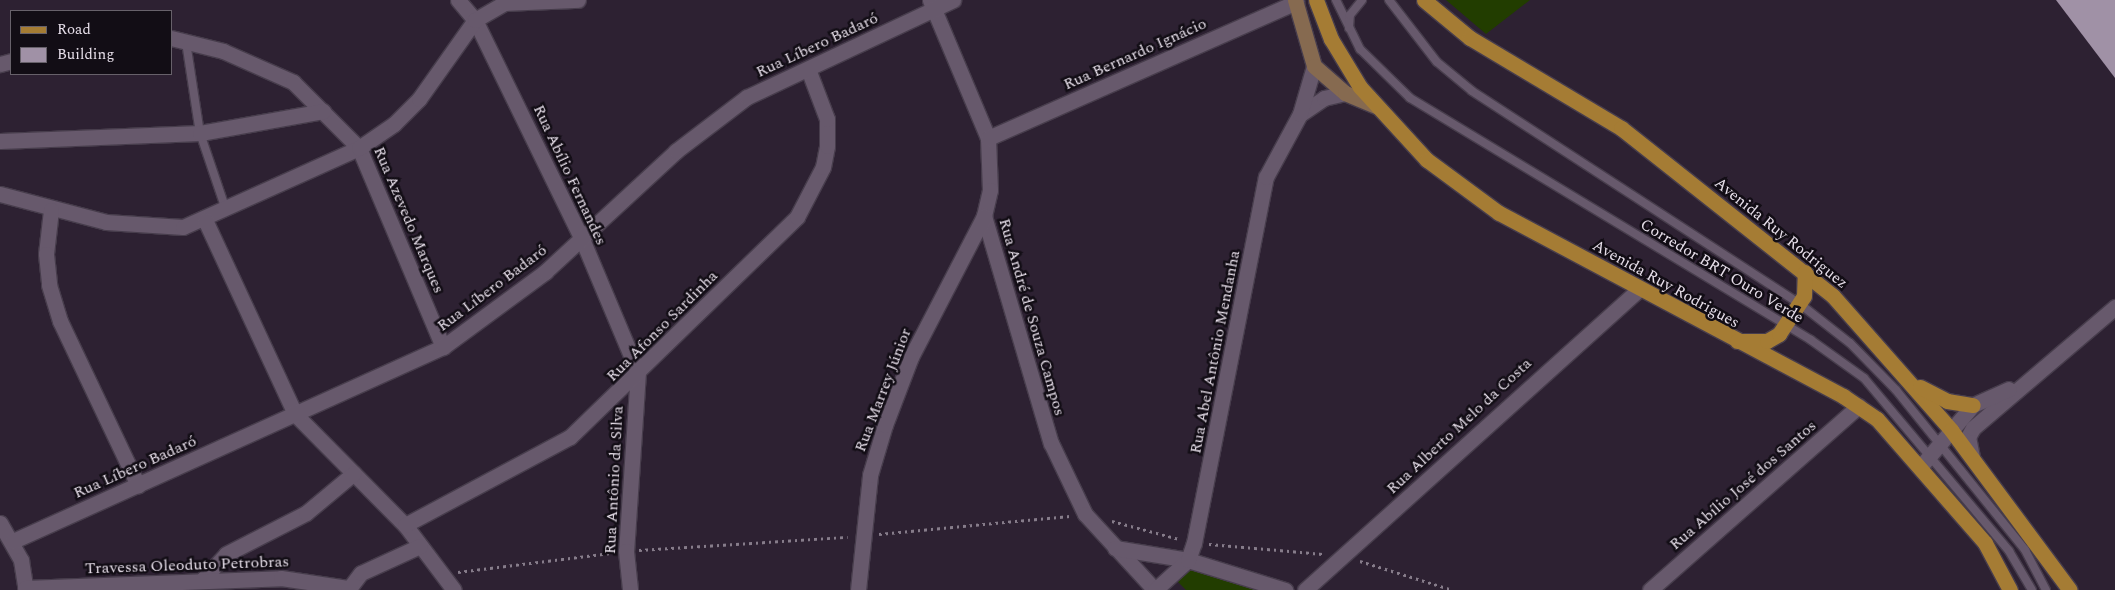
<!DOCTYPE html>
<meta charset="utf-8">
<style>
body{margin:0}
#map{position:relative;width:2115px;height:590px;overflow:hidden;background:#2d2132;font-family:Spectral,serif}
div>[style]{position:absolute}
.green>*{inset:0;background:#223d00}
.building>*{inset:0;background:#a091a6}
.path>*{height:2.5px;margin-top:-1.25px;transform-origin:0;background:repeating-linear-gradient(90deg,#867c8a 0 2.5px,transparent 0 6.5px)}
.roads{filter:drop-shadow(1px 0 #473d4c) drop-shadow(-1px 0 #473d4c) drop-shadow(0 1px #473d4c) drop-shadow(0 -1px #473d4c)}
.lane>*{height:8px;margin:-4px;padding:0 4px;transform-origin:4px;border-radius:4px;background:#67596c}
.street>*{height:15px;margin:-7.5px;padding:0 7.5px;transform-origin:7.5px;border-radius:7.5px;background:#67596c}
.secondary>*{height:15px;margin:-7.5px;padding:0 7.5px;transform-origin:7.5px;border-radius:7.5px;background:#866a50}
.primary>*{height:15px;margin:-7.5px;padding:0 7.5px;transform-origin:7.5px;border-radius:7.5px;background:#a57c34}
span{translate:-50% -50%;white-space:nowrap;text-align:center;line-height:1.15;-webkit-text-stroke:5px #120d15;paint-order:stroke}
.street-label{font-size:16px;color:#e7dfea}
.legend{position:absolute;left:10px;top:10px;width:162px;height:65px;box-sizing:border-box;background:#120d15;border:1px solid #67616a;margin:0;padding:6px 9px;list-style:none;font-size:15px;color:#e7dfea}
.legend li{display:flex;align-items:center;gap:10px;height:25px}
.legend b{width:25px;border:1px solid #67616a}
</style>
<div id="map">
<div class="green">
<i style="clip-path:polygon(1446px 0,1530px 0,1486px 34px)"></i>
<i style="clip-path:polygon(1193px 566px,1277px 590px,1186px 590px,1177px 581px)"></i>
</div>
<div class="building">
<i style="clip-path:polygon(2056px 0,2115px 0,2115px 78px)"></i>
</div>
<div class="path">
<i style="left:1112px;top:521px;width:69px;rotate:15deg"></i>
<i style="left:879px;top:534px;width:192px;rotate:-5.4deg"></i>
<i style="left:1209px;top:544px;width:114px;rotate:5deg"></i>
<i style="left:639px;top:550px;width:209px;rotate:-3.6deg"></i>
<i style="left:1360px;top:561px;width:97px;rotate:17.3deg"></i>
<i style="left:458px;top:572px;width:154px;rotate:-7.1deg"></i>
</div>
<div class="roads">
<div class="lane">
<i style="left:1336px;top:0;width:55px;rotate:63.9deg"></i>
<i style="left:1360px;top:49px;width:70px;rotate:44.4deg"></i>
<i style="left:1410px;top:98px;width:468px;rotate:31.1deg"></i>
<i style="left:1811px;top:340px;width:65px;rotate:35.6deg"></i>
<i style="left:1864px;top:378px;width:226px;rotate:50deg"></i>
<i style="left:2009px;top:551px;width:45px;rotate:59.5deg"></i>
<i style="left:1389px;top:0;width:78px;rotate:52.3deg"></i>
<i style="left:1437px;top:62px;width:45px;rotate:39.6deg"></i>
<i style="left:1472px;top:91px;width:391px;rotate:33deg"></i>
<i style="left:1800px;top:304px;width:63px;rotate:38deg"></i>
<i style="left:1850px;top:343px;width:66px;rotate:45.6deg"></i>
<i style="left:1896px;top:390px;width:206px;rotate:51.1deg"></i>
<i style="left:2025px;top:550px;width:45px;rotate:62.3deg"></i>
<i style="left:1349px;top:28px;width:13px;rotate:-86deg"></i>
<i style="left:1350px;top:15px;width:19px;rotate:-51deg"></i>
<i style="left:186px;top:42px;width:92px;rotate:81.3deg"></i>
<i style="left:200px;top:133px;width:81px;rotate:71.3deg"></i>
</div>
<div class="street">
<i style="left:458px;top:0;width:26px;rotate:50deg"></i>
<i style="left:475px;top:20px;width:244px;rotate:64deg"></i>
<i style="left:582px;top:239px;width:144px;rotate:67.2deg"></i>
<i style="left:638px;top:372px;width:179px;rotate:93.8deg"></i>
<i style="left:626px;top:551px;width:39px;rotate:84deg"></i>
<i style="left:930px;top:0;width:150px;rotate:67.2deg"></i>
<i style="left:988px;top:138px;width:52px;rotate:87.8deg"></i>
<i style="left:990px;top:190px;width:27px;rotate:103deg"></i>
<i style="left:984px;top:216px;width:237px;rotate:73.6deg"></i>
<i style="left:1051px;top:443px;width:79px;rotate:64.4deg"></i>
<i style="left:1085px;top:514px;width:103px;rotate:47.4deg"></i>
<i style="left:171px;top:38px;width:54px;rotate:14deg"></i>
<i style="left:223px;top:51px;width:77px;rotate:23.9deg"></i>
<i style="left:293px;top:82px;width:93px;rotate:45deg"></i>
<i style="left:359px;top:148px;width:216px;rotate:67.1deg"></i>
<i style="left:0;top:64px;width:11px;rotate:-15deg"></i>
<i style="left:1302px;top:113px;width:27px;rotate:-34deg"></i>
<i style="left:1324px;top:98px;width:22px;rotate:-13deg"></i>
<i style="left:988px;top:138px;width:337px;rotate:-23.8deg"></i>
<i style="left:0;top:141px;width:200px;rotate:-2.3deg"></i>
<i style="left:200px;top:133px;width:125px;rotate:-10.1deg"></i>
<i style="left:0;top:194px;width:110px;rotate:14.8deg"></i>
<i style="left:106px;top:222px;width:77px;rotate:3.7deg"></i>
<i style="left:183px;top:227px;width:193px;rotate:-24.2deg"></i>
<i style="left:359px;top:148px;width:42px;rotate:-34.4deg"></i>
<i style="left:394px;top:124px;width:35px;rotate:-45deg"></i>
<i style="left:419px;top:99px;width:97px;rotate:-54.7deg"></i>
<i style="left:475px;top:20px;width:34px;rotate:-30deg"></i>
<i style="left:505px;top:3px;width:73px;rotate:-2.4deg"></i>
<i style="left:51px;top:210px;width:44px;rotate:96.5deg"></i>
<i style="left:46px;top:254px;width:31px;rotate:84deg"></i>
<i style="left:49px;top:285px;width:38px;rotate:73deg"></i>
<i style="left:60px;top:321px;width:182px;rotate:64.6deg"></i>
<i style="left:205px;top:220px;width:214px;rotate:65.1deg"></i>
<i style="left:295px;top:414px;width:156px;rotate:45.3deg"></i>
<i style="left:405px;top:525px;width:81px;rotate:53deg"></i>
<i style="left:1972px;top:457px;width:20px;rotate:-101deg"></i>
<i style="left:1968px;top:437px;width:10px;rotate:-61deg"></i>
<i style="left:1973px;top:428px;width:187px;rotate:-40.4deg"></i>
<i style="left:1921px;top:466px;width:80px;rotate:-49.6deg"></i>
<i style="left:1973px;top:405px;width:39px;rotate:-24deg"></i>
<i style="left:0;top:523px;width:43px;rotate:60.4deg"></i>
<i style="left:21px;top:560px;width:30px;rotate:81deg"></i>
<i style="left:405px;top:525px;width:187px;rotate:-28.1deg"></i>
<i style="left:570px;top:437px;width:316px;rotate:-44.1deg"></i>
<i style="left:797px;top:217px;width:56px;rotate:-62.5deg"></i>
<i style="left:823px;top:167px;width:21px;rotate:-79deg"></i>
<i style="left:827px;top:146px;width:27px;rotate:-90deg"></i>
<i style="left:827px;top:119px;width:53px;rotate:-110.8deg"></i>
<i style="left:13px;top:541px;width:472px;rotate:-24.3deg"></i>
<i style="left:443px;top:347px;width:127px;rotate:-36.3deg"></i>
<i style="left:545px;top:272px;width:178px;rotate:-42.7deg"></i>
<i style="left:676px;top:151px;width:89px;rotate:-37.3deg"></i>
<i style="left:747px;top:97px;width:228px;rotate:-25.2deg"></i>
<i style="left:1115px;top:548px;width:74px;rotate:9.3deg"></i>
<i style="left:1188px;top:560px;width:102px;rotate:17.2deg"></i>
<i style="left:203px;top:579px;width:34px;rotate:-47deg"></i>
<i style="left:226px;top:554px;width:90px;rotate:-27.1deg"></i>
<i style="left:306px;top:513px;width:62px;rotate:-39.8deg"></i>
<i style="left:25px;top:588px;width:256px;rotate:-2.2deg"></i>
<i style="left:281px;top:578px;width:69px;rotate:8.4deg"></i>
<i style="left:348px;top:590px;width:21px;rotate:-53deg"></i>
<i style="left:361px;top:573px;width:65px;rotate:-24.6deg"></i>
<i style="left:858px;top:590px;width:116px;rotate:-84deg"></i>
<i style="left:870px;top:475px;width:52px;rotate:-73.3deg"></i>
<i style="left:885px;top:425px;width:73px;rotate:-69.1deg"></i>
<i style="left:911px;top:357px;width:159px;rotate:-62.6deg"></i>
<i style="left:1155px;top:590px;width:45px;rotate:-42.3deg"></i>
<i style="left:1188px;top:560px;width:18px;rotate:-71deg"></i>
<i style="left:1194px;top:543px;width:373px;rotate:-78.9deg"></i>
<i style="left:1266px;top:177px;width:72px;rotate:-61.6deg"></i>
<i style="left:1300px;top:114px;width:50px;rotate:-73.7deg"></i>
<i style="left:1305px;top:590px;width:448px;rotate:-42deg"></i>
<i style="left:1650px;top:590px;width:278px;rotate:-41.4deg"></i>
</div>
<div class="secondary">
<i style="left:1295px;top:0;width:69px;rotate:73.9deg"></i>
<i style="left:1314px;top:66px;width:41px;rotate:41.1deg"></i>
<i style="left:1345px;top:93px;width:33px;rotate:23deg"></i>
</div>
<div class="primary">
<i style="left:1316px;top:0;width:42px;rotate:69deg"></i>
<i style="left:1331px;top:39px;width:56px;rotate:58.9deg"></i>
<i style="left:1360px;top:87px;width:99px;rotate:47.5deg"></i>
<i style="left:1427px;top:160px;width:89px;rotate:36.4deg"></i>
<i style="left:1499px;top:213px;width:390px;rotate:28deg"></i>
<i style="left:1843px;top:396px;width:41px;rotate:34.1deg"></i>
<i style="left:1877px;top:419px;width:164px;rotate:48.9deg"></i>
<i style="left:1985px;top:543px;width:53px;rotate:62deg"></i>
<i style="left:1424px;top:0;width:60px;rotate:39.6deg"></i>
<i style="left:1470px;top:38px;width:176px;rotate:30.8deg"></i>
<i style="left:1621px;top:128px;width:270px;rotate:38.4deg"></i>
<i style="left:1833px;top:296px;width:179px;rotate:48.6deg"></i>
<i style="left:1951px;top:430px;width:199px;rotate:53.4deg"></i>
<i style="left:1737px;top:341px;width:30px"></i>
<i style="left:1767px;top:341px;width:14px;rotate:-30deg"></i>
<i style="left:1779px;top:334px;width:45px;rotate:-56.7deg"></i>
<i style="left:1804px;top:296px;width:24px;rotate:-88deg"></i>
<i style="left:1920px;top:387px;width:30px;rotate:27deg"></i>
<i style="left:1947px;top:401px;width:26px;rotate:9deg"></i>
</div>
</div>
<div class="street-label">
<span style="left:817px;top:45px;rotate:-25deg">Rua Líbero Badaró</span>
<span style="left:1135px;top:54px;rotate:-24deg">Rua Bernardo Ignácio</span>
<span style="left:570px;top:175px;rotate:65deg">Rua Abílio Fernandes</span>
<span style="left:409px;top:220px;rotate:67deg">Rua Azevedo Marques</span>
<span style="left:1781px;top:233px;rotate:39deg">Avenida Ruy Rodriguez</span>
<span style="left:1722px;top:271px;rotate:31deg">Corredor BRT Ouro Verde</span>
<span style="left:1666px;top:284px;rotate:29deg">Avenida Ruy Rodrigues</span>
<span style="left:492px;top:288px;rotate:-37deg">Rua Líbero Badaró</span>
<span style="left:1032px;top:317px;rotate:74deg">Rua André de Souza Campos</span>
<span style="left:662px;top:326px;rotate:-45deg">Rua Afonso Sardinha</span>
<span style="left:1215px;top:352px;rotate:-79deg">Rua Abel Antônio Mendanha</span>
<span style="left:883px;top:390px;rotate:-69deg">Rua Marrey Júnior</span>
<span style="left:1459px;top:426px;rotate:-43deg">Rua Alberto Melo da Costa</span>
<span style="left:135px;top:467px;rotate:-24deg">Rua Líbero Badaró</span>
<span style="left:614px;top:480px;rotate:-87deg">Rua Antônio da Silva</span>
<span style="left:1743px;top:485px;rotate:-41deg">Rua Abílio José dos Santos</span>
<span style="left:187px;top:565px;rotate:-2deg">Travessa Oleoduto Petrobras</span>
</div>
<ul class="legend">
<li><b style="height:6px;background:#a57c34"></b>Road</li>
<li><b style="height:14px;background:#a091a6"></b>Building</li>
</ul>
</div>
